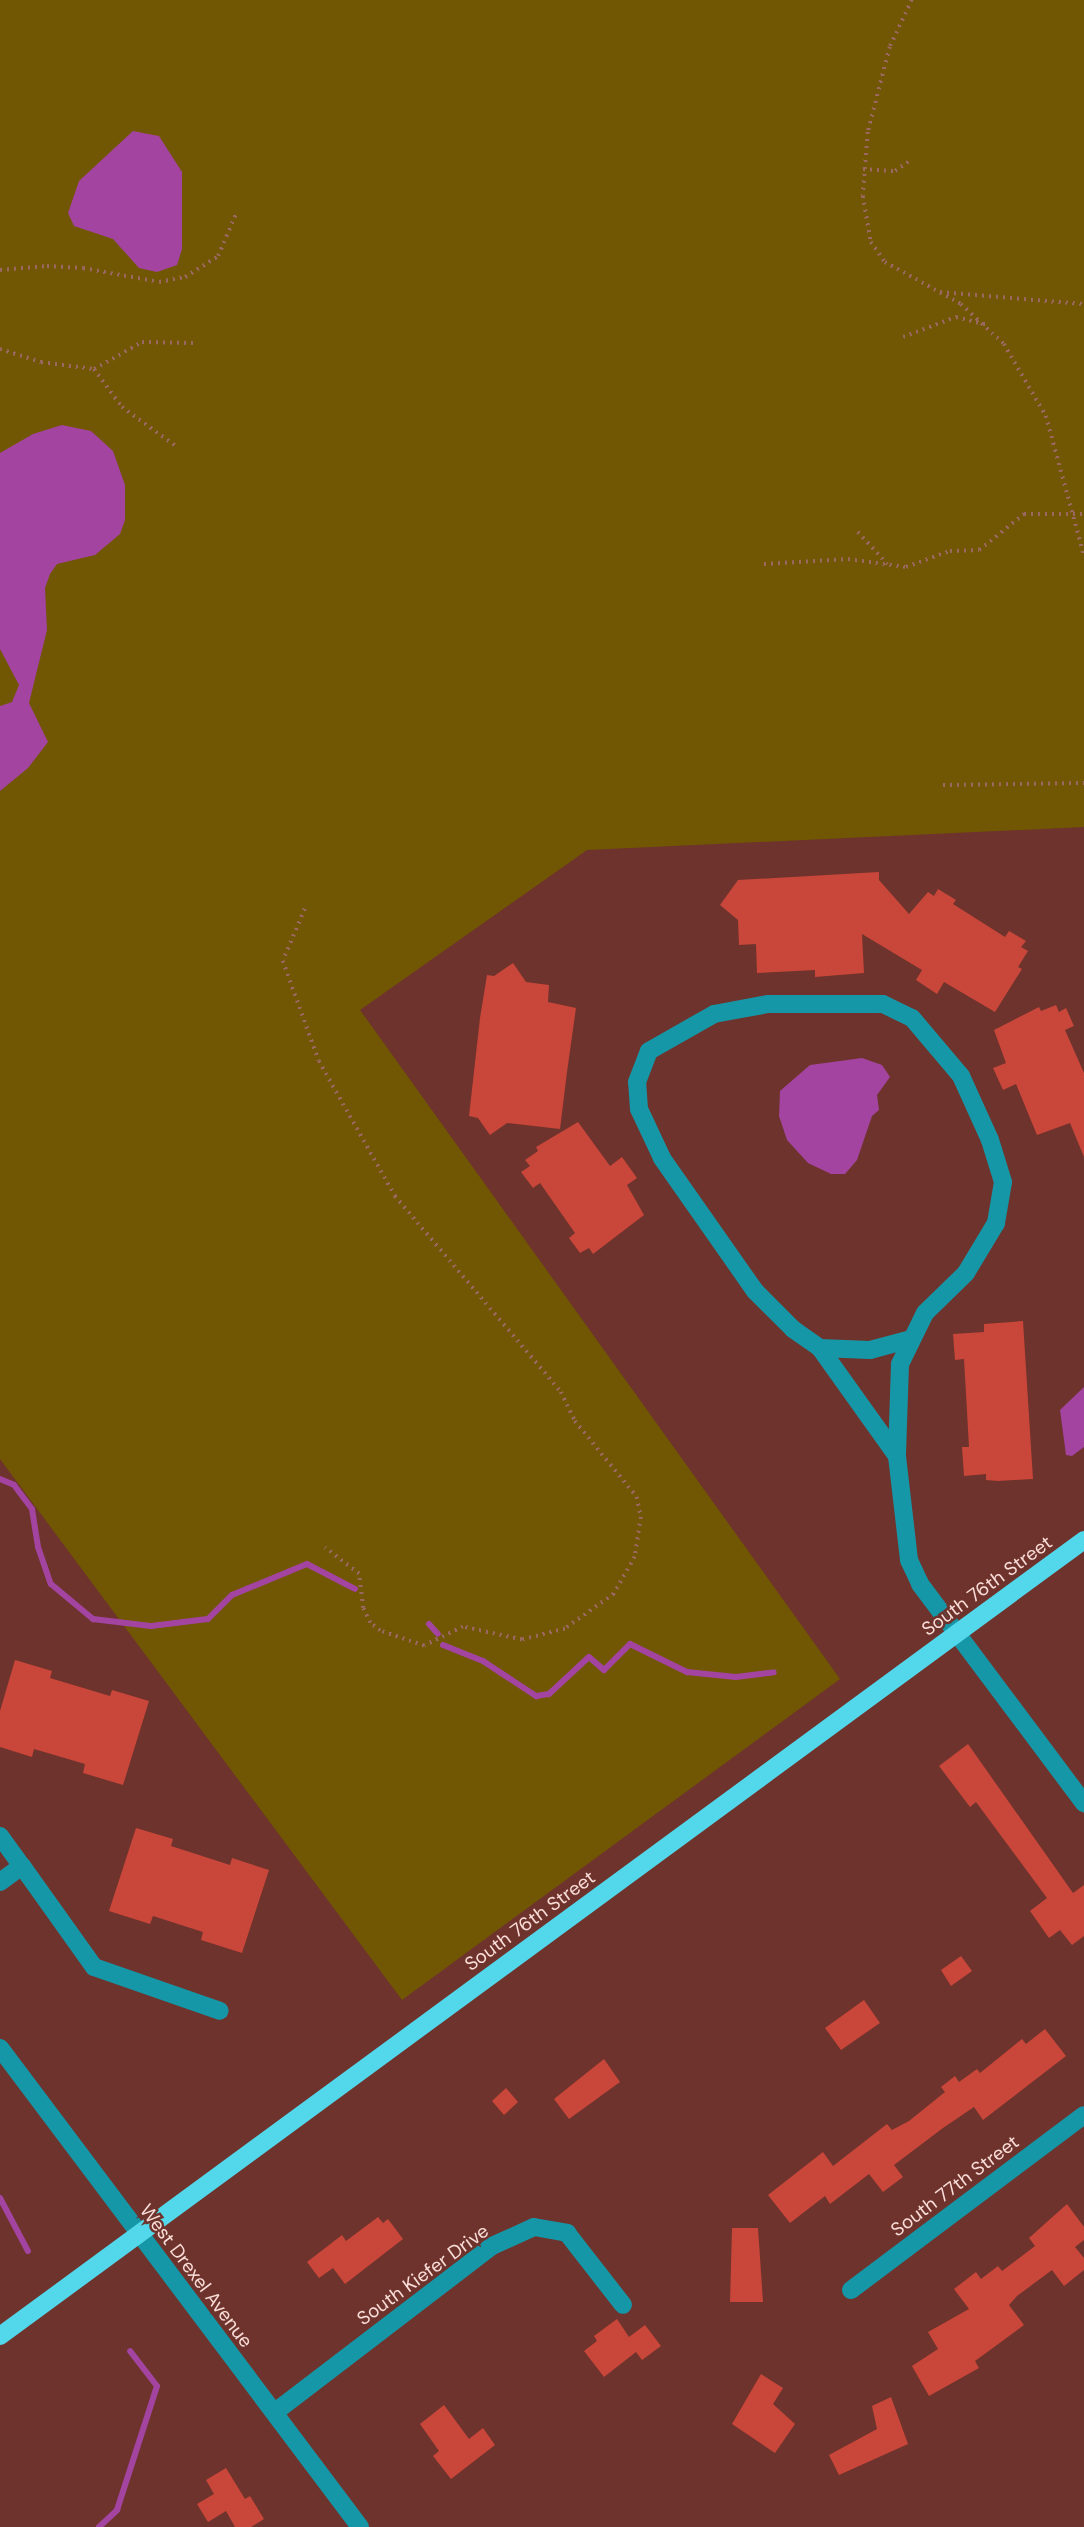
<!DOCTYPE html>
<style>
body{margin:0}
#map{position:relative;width:1084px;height:2527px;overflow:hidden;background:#6e332c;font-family:"DM Sans",sans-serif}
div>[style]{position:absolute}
.green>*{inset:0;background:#715703}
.water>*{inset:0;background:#a344a0}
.stream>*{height:6px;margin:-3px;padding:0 3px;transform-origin:3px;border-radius:3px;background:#a344a0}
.building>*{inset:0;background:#c9463a}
.path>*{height:3.5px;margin-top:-1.75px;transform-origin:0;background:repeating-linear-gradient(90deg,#9a6861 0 2px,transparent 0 7px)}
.minor>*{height:18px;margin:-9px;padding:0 9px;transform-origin:9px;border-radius:9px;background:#1697a7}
.major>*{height:18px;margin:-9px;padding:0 9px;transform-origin:9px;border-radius:9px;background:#53d8eb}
span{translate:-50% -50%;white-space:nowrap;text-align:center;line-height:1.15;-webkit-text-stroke:5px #6e332c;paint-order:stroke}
.street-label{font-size:19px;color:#faddd8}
</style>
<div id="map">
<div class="green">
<i style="clip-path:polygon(0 0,1084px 0,1084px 827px,587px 850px,360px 1010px,840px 1679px,402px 2000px,0 1459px)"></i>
</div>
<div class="water">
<i style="clip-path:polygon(133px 131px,159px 136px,182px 172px,182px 249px,177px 265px,157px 272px,139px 268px,113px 239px,74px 226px,68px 213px,79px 181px)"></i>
<i style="clip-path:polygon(62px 425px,91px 431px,113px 451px,125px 485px,125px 520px,120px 534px,95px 555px,57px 564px,50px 574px,45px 588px,47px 630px,29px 703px,48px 742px,28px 768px,0 791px,0 706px,12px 702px,19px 685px,0 649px,0 453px,33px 434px)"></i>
<i style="clip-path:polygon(862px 1058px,882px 1065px,890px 1077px,877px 1095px,879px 1110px,872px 1116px,857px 1160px,845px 1174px,831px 1174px,808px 1163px,787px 1140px,779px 1116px,780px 1091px,810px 1065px)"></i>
<i style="clip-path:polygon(1084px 1387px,1084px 1447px,1072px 1456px,1066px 1455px,1060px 1410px)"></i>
</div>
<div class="stream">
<i style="left:0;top:1479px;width:15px;rotate:23deg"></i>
<i style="left:14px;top:1485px;width:30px;rotate:53deg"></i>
<i style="left:32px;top:1509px;width:38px;rotate:81deg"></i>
<i style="left:38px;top:1547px;width:39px;rotate:71deg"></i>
<i style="left:51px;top:1584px;width:55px;rotate:39.8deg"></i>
<i style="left:93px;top:1619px;width:58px;rotate:6.9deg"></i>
<i style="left:151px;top:1626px;width:57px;rotate:-7deg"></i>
<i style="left:208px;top:1619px;width:34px;rotate:-45deg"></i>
<i style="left:232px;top:1595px;width:81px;rotate:-22.5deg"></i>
<i style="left:307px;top:1564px;width:54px;rotate:27.5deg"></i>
<i style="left:429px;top:1624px;width:13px;rotate:48deg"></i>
<i style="left:443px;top:1645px;width:43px;rotate:21.8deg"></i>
<i style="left:483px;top:1661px;width:64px;rotate:33.4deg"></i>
<i style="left:536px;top:1696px;width:13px;rotate:-9deg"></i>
<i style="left:549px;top:1694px;width:54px;rotate:-42.8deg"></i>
<i style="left:589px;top:1657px;width:20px;rotate:41deg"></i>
<i style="left:604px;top:1670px;width:37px;rotate:-45deg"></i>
<i style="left:630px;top:1644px;width:64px;rotate:26.2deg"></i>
<i style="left:687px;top:1672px;width:49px;rotate:5.8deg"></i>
<i style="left:736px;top:1677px;width:38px;rotate:-7deg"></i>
<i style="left:0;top:2198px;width:60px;rotate:62.2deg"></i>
<i style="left:99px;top:2527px;width:25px;rotate:-43deg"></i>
<i style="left:117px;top:2510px;width:130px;rotate:-72.1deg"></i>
<i style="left:157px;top:2386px;width:44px;rotate:-127.6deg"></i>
</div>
<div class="building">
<i style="clip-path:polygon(879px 872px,879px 880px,909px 914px,928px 892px,934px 896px,938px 889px,956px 900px,953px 904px,1005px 937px,1009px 931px,1026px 941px,1021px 947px,1028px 951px,1018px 967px,1022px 969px,995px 1012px,944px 982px,937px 994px,916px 980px,922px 970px,862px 934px,864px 973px,815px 977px,815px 970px,757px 973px,756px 944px,739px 945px,738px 920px,720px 905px,738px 880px)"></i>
<i style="clip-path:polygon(513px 963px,526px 982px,549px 985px,548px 1002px,576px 1008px,567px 1072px,560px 1129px,507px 1123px,490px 1135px,478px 1118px,469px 1116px,480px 1018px,487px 975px,494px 976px)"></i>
<i style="clip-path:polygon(1056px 1005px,1059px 1012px,1066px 1008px,1074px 1026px,1065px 1030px,1084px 1073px,1084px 1157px,1070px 1123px,1037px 1135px,1016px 1084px,1003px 1090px,993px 1068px,1006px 1063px,994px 1030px,1039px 1007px,1041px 1011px)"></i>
<i style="clip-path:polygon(578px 1122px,610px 1166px,622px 1157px,637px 1178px,627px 1185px,644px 1215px,593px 1254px,589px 1248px,580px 1253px,569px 1238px,575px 1233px,540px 1183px,533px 1188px,521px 1172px,530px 1166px,525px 1160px,538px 1151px,536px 1147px)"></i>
<i style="clip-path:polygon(1023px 1321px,1033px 1479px,998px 1481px,986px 1480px,986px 1474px,964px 1476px,962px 1447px,969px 1447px,964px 1359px,955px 1360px,953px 1334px,984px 1332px,984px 1324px)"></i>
<i style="clip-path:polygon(15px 1660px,52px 1671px,50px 1678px,110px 1696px,112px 1690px,149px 1701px,123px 1785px,83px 1773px,85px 1764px,34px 1749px,32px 1757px,0 1747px,0 1711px)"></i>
<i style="clip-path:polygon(968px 1744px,1073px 1893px,1084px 1885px,1084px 1936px,1072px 1945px,1060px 1930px,1049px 1938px,1030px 1911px,1047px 1898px,976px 1802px,970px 1807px,939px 1766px)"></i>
<i style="clip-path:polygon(136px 1828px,173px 1839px,171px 1846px,230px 1865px,232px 1858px,269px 1870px,242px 1953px,201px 1940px,203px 1932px,153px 1916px,150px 1924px,109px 1911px)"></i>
<i style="clip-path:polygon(961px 1956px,972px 1971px,951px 1986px,941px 1970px)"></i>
<i style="clip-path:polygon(864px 2000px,880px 2023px,841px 2050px,825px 2028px)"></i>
<i style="clip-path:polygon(1045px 2029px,1066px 2056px,983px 2120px,974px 2107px,943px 2128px,894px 2165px,903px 2177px,883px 2192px,869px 2174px,830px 2204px,825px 2196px,790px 2223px,768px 2195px,823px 2152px,833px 2166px,887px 2124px,892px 2130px,909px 2121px,945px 2092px,941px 2087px,955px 2076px,959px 2082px,977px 2069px,980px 2073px,1022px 2039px,1026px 2044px)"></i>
<i style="clip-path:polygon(604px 2059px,620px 2082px,569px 2119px,554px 2099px)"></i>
<i style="clip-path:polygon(506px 2088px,518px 2102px,504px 2115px,492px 2101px)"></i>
<i style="clip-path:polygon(1067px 2204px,1084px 2227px,1084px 2240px,1075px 2247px,1084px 2258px,1084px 2270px,1064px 2286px,1052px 2270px,1017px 2296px,1009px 2305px,1024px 2325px,975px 2361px,979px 2368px,929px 2396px,912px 2366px,938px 2349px,928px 2332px,969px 2309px,954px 2289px,976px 2272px,981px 2279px,998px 2266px,1002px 2271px,1035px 2246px,1029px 2238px)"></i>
<i style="clip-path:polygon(378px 2217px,383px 2223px,388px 2219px,403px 2239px,345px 2284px,333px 2268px,319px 2278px,307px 2262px,342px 2235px,346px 2241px)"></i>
<i style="clip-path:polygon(732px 2228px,758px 2228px,763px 2302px,730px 2302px)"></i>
<i style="clip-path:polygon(617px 2319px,629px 2337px,645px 2325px,661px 2346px,642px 2360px,636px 2352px,604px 2377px,584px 2351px,597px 2341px,594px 2336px)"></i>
<i style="clip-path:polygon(761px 2374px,783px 2388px,773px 2404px,795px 2424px,775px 2453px,732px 2424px)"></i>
<i style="clip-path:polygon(891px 2397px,908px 2444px,839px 2475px,829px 2455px,877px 2429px,872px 2406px)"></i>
<i style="clip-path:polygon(444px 2405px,469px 2439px,483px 2428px,495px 2445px,451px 2479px,433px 2456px,439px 2451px,420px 2424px)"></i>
<i style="clip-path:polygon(226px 2468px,245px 2499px,250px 2496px,264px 2519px,251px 2527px,235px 2527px,226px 2511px,208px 2522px,197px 2504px,214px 2494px,206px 2480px)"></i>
</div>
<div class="path">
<i style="left:912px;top:0;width:52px;rotate:115.1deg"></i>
<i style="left:890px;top:47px;width:88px;rotate:104.5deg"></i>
<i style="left:868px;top:132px;width:64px;rotate:94.5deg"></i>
<i style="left:863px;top:196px;width:47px;rotate:80.1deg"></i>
<i style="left:871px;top:242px;width:24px;rotate:55deg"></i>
<i style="left:885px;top:262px;width:87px;rotate:28.9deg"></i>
<i style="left:961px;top:304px;width:59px;rotate:42.9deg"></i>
<i style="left:1004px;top:344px;width:83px;rotate:59.7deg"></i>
<i style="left:1046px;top:416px;width:144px;rotate:74.7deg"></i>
<i style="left:863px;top:169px;width:32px;rotate:4deg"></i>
<i style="left:895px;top:171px;width:19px;rotate:-35deg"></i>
<i style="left:0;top:270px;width:47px;rotate:-4.9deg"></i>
<i style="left:47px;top:266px;width:36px;rotate:3deg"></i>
<i style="left:83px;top:268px;width:77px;rotate:10.4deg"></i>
<i style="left:159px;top:282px;width:26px;rotate:-11deg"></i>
<i style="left:185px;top:277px;width:39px;rotate:-32deg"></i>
<i style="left:218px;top:256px;width:49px;rotate:-67.1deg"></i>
<i style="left:940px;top:292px;width:144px;rotate:4.8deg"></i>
<i style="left:903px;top:337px;width:57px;rotate:-20.7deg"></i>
<i style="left:956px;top:317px;width:32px;rotate:14deg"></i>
<i style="left:0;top:349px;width:43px;rotate:17.6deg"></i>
<i style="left:41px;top:362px;width:53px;rotate:7.5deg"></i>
<i style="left:94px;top:369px;width:55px;rotate:-29.4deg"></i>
<i style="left:142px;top:342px;width:52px;rotate:1.1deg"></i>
<i style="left:94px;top:369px;width:47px;rotate:53.6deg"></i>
<i style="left:122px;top:407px;width:68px;rotate:36deg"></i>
<i style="left:858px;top:532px;width:46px;rotate:47.6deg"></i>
<i style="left:764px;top:564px;width:84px;rotate:-3.4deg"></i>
<i style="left:848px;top:559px;width:59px;rotate:7.9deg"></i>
<i style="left:906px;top:567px;width:47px;rotate:-20deg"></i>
<i style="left:950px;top:551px;width:29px;rotate:-2deg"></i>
<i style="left:979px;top:550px;width:58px;rotate:-38.7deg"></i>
<i style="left:1024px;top:514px;width:60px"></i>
<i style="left:943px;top:785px;width:141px;rotate:-0.8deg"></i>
<i style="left:305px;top:909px;width:56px;rotate:112.9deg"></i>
<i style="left:283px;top:961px;width:106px;rotate:70.2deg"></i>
<i style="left:319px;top:1061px;width:155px;rotate:60.6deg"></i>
<i style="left:395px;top:1196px;width:257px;rotate:49.7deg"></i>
<i style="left:561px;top:1392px;width:32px;rotate:64deg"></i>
<i style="left:575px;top:1421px;width:98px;rotate:50.8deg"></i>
<i style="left:637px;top:1497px;width:20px;rotate:79deg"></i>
<i style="left:641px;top:1517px;width:40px;rotate:98.5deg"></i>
<i style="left:635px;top:1557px;width:43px;rotate:119.6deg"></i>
<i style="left:614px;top:1594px;width:60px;rotate:144.5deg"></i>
<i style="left:565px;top:1629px;width:44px;rotate:165.7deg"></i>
<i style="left:522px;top:1640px;width:60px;rotate:-167.6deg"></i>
<i style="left:463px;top:1627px;width:43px;rotate:154deg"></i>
<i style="left:424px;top:1646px;width:46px;rotate:-161.2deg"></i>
<i style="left:380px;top:1631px;width:13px;rotate:-141deg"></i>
<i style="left:370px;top:1623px;width:17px;rotate:-115deg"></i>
<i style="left:363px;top:1608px;width:34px;rotate:-97deg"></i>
<i style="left:359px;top:1574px;width:43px;rotate:-142.6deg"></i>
</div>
<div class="minor">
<i style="left:820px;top:1348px;width:50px;rotate:2.3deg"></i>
<i style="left:870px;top:1350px;width:39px;rotate:-15deg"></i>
<i style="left:897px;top:1456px;width:133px;rotate:-125.5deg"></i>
<i style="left:820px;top:1348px;width:33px;rotate:-145deg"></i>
<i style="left:793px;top:1329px;width:54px;rotate:-135deg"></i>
<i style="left:755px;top:1291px;width:162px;rotate:-125deg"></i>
<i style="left:662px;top:1158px;width:54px;rotate:-115.1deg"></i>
<i style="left:639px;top:1109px;width:27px;rotate:-94deg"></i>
<i style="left:637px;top:1082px;width:33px;rotate:-69deg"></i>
<i style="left:649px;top:1051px;width:75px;rotate:-29.6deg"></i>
<i style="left:714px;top:1014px;width:55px;rotate:-10.5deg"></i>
<i style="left:768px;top:1004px;width:115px"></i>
<i style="left:883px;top:1004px;width:32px;rotate:26deg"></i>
<i style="left:912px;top:1018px;width:76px;rotate:49.8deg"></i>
<i style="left:961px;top:1076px;width:70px;rotate:65.6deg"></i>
<i style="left:990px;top:1140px;width:44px;rotate:72.8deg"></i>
<i style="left:1003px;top:1182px;width:42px;rotate:99.7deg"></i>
<i style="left:996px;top:1223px;width:58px;rotate:121deg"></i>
<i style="left:966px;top:1273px;width:57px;rotate:135.7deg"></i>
<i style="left:925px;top:1313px;width:57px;rotate:116.1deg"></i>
<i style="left:900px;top:1364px;width:92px;rotate:91.9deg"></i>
<i style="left:897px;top:1456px;width:105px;rotate:83.4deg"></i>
<i style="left:909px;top:1560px;width:26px;rotate:65deg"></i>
<i style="left:920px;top:1584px;width:274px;rotate:53.2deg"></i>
<i style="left:0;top:1836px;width:37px;rotate:54deg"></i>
<i style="left:22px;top:1866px;width:27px;rotate:144deg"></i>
<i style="left:22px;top:1866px;width:124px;rotate:54.5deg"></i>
<i style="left:94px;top:1967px;width:133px;rotate:19.2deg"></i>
<i style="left:0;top:2048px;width:599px;rotate:53.07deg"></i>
<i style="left:851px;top:2290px;width:291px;rotate:-36.9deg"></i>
<i style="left:275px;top:2412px;width:273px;rotate:-37.4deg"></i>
<i style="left:492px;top:2246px;width:46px;rotate:-24.3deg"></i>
<i style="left:534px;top:2227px;width:34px;rotate:10deg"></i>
<i style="left:567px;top:2233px;width:91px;rotate:52.1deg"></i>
</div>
<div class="major">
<i style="left:0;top:2336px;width:1345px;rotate:-36.29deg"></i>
</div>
<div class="street-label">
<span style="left:987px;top:1586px;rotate:-36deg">South 76th Street</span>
<span style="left:530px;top:1921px;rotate:-36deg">South 76th Street</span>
<span style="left:955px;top:2186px;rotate:-37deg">South 77th Street</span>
<span style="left:423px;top:2275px;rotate:-36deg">South Kiefer Drive</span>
<span style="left:196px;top:2276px;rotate:53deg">West Drexel Avenue</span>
</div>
</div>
